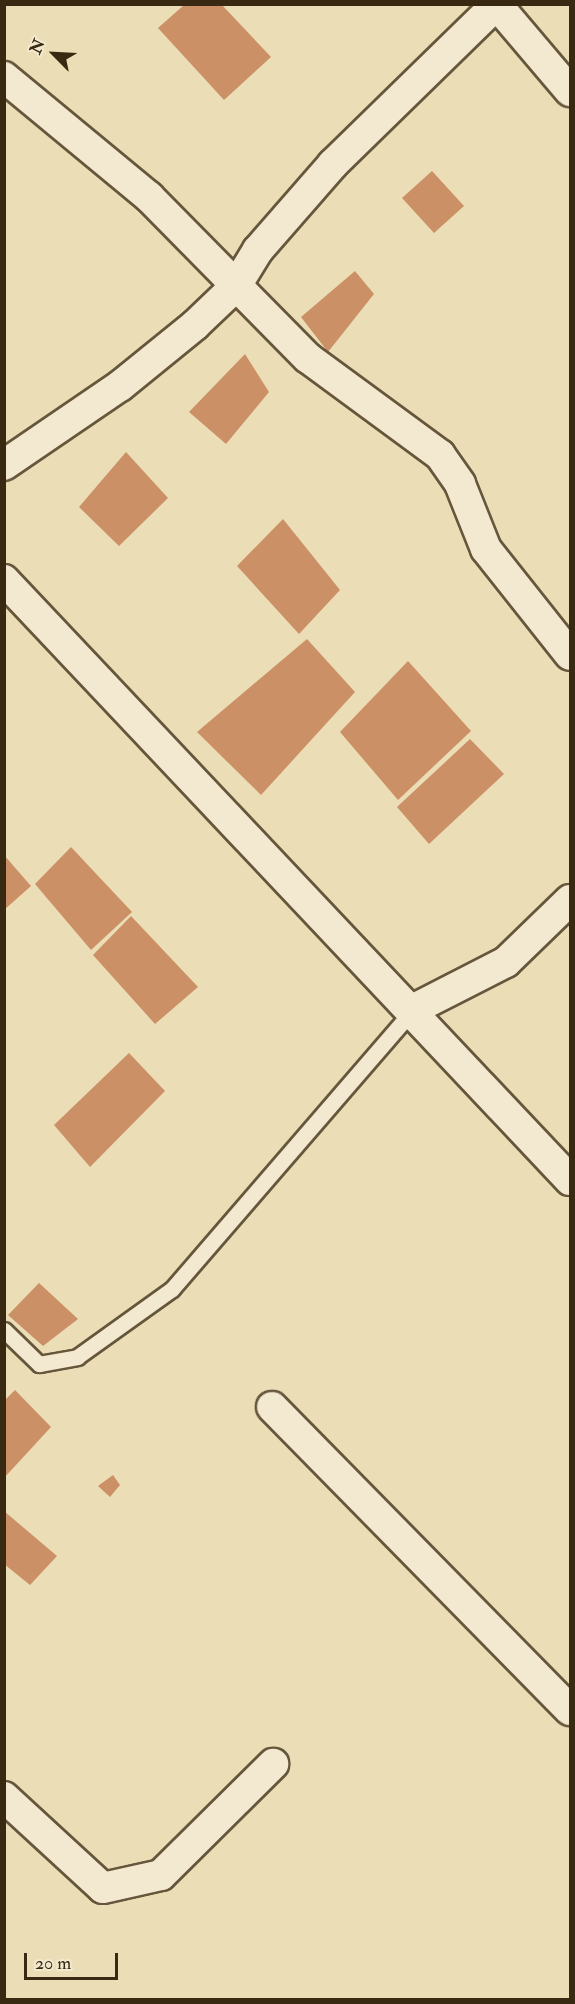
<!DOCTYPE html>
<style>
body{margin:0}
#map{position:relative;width:575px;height:2004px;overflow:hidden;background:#ebddb6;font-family:"IM FELL Double Pica",serif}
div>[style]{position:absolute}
.building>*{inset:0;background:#cc9066}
.roads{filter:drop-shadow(2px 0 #66563b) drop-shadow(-2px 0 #66563b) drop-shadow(0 2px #66563b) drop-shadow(0 -2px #66563b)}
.lane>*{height:15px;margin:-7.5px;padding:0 7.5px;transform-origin:7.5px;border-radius:7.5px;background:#f2e9d0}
.street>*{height:30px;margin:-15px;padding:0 15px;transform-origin:15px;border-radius:15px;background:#f2e9d0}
span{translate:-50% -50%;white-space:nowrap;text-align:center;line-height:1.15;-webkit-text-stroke:4.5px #f2e9d0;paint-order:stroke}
.frame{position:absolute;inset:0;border:6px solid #392912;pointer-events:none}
.north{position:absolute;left:24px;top:24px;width:60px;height:60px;-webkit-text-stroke:4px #f2e9d0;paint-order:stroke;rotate:294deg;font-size:16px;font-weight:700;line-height:24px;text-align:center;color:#392912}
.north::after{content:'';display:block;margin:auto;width:21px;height:27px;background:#392912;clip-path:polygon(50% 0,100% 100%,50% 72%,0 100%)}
.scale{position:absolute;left:24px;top:1953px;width:94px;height:27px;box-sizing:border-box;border:3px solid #392912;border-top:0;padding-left:8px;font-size:18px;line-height:21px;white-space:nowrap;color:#392912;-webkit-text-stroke:4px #f2e9d0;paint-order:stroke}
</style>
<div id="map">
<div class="building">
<i style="clip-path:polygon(184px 5px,222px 5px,271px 57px,224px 100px,158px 28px)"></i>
<i style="clip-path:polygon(432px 171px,464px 206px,434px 233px,402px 198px)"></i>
<i style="clip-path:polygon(355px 271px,374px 294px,328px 352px,301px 317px)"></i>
<i style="clip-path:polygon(245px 354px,269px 392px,226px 444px,189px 412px)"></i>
<i style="clip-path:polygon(126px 452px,168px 498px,119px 546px,79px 507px)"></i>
<i style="clip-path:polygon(283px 519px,340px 590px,299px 634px,237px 566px)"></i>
<i style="clip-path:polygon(307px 639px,355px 692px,261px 795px,197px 732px)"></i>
<i style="clip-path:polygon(408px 661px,471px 731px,398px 800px,340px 732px)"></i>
<i style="clip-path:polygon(470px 739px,504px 774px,429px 844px,397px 807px)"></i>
<i style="clip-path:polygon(71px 847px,132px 912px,91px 950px,35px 884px)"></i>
<i style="clip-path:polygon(4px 855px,31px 886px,4px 910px)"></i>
<i style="clip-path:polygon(131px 916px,198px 987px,155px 1024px,93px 955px)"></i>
<i style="clip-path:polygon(129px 1053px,165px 1091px,90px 1167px,54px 1125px)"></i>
<i style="clip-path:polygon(39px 1283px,78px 1319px,43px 1346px,8px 1315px)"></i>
<i style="clip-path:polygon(15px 1390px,51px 1427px,4px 1478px,4px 1401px)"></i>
<i style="clip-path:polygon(113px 1475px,120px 1485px,110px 1497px,98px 1486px)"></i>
<i style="clip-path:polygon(4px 1511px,57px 1556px,30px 1585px,4px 1564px)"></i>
</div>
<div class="roads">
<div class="lane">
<i style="left:4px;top:1330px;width:49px;rotate:44.2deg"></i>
<i style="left:39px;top:1364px;width:39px;rotate:-10deg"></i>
<i style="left:77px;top:1357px;width:117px;rotate:-35.6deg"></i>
<i style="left:172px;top:1289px;width:370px;rotate:-49.2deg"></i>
</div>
<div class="street">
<i style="left:497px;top:5px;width:113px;rotate:49.7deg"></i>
<i style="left:4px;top:77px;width:188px;rotate:39.6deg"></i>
<i style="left:149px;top:197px;width:226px;rotate:45.4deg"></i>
<i style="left:308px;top:358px;width:164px;rotate:36.3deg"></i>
<i style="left:440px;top:455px;width:35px;rotate:55deg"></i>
<i style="left:460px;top:484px;width:70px;rotate:68.2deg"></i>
<i style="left:486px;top:549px;width:135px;rotate:51.6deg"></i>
<i style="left:4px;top:465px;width:140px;rotate:-34.3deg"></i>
<i style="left:120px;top:386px;width:97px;rotate:-39.1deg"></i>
<i style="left:195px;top:325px;width:57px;rotate:-43.6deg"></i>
<i style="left:236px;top:286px;width:42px;rotate:-58.6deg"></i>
<i style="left:258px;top:250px;width:114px;rotate:-48.9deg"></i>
<i style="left:333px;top:164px;width:229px;rotate:-44.3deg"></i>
<i style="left:4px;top:580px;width:825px;rotate:46.67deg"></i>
<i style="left:414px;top:1009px;width:103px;rotate:-27.1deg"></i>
<i style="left:506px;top:962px;width:89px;rotate:-44.1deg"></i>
<i style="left:272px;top:1407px;width:425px;rotate:45.5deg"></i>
<i style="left:4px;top:1797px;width:134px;rotate:42.6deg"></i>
<i style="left:103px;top:1888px;width:59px;rotate:-12.6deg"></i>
<i style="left:161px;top:1875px;width:158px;rotate:-44.7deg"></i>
</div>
</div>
<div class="frame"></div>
<div class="north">N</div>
<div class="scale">20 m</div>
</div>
